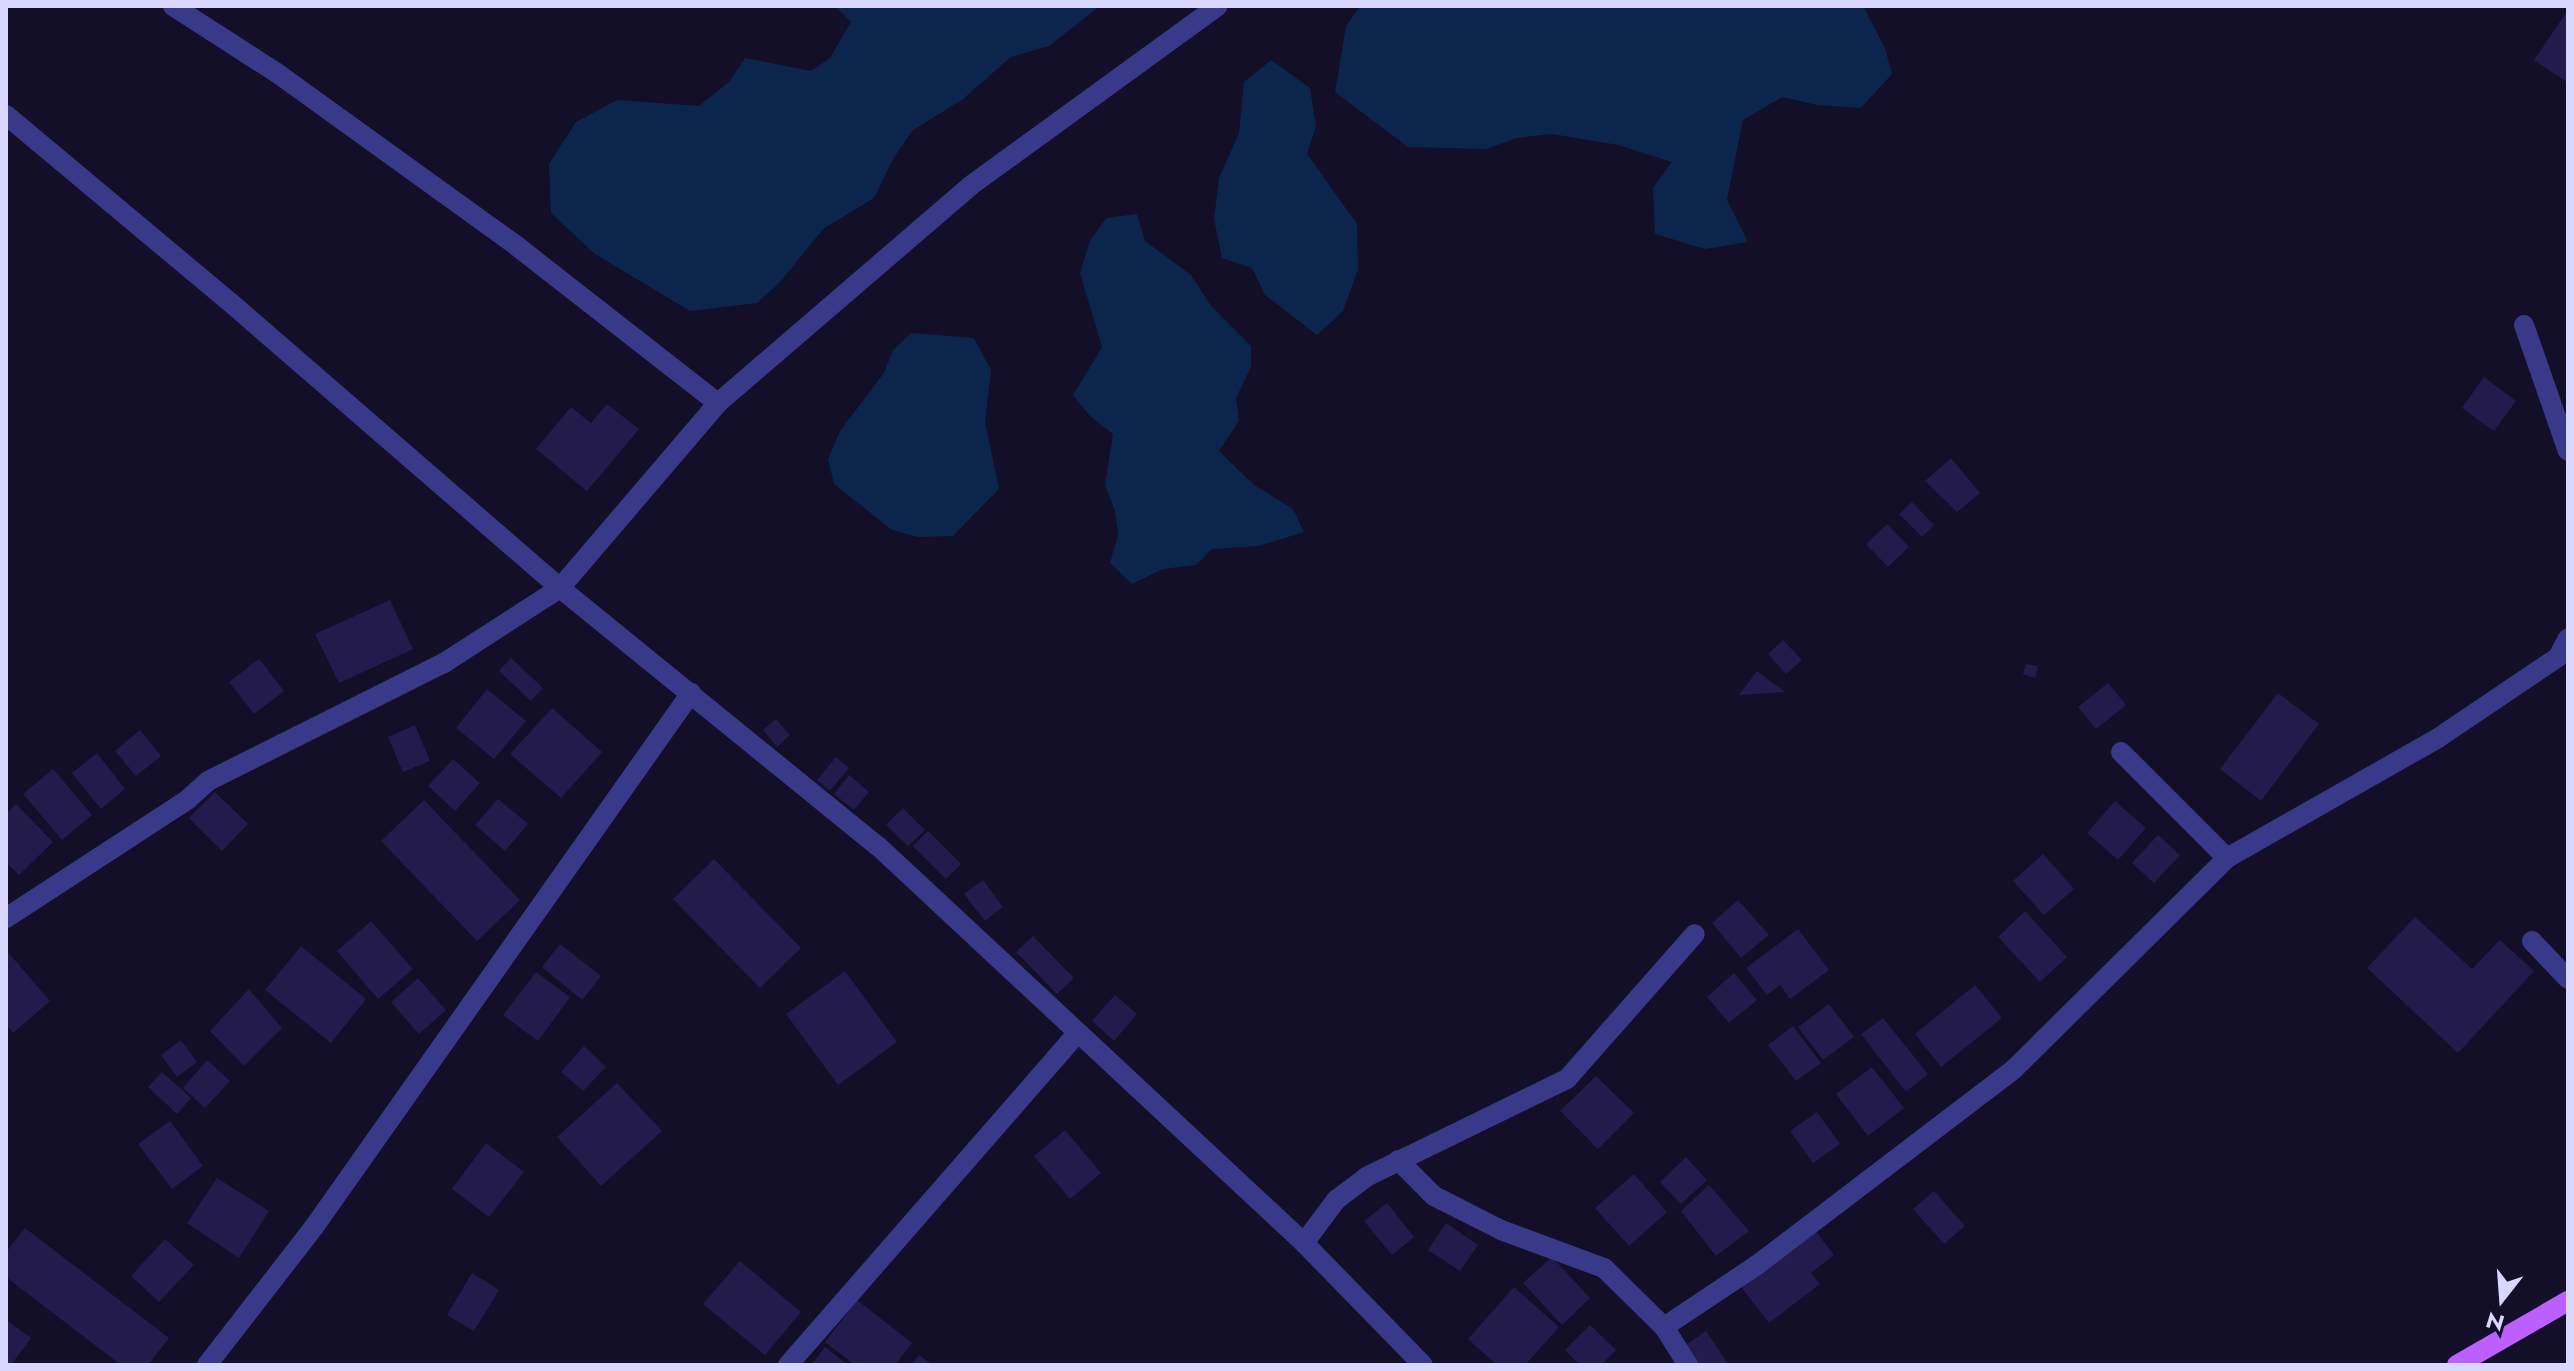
<!DOCTYPE html>
<style>
body{margin:0}
#map{position:relative;width:2574px;height:1371px;overflow:hidden;background:#130f29;font-family:Jost,sans-serif}
div>[style]{position:absolute}
.water>*{inset:0;background:#0b254c}
.building>*{inset:0;background:#231b4b}
.minor>*{height:20px;margin:-10px;padding:0 10px;transform-origin:10px;border-radius:10px;background:#393989}
.major>*{height:20px;margin:-10px;padding:0 10px;transform-origin:10px;border-radius:10px;background:#bd5eff}
span{translate:-50% -50%;white-space:nowrap;text-align:center;line-height:1.15;-webkit-text-stroke:6px #130f29;paint-order:stroke}
.frame{position:absolute;inset:0;border:8px solid #dad7ff;pointer-events:none}
.north{position:absolute;left:2462px;top:1259px;width:80px;height:80px;-webkit-text-stroke:6px #130f29;paint-order:stroke;rotate:197deg;font-size:22px;font-weight:700;line-height:32px;text-align:center;color:#dad7ff}
.north::after{content:'';display:block;margin:auto;width:28px;height:36px;background:#dad7ff;clip-path:polygon(50% 0,100% 100%,50% 72%,0 100%)}
</style>
<div id="map">
<div class="water">
<i style="clip-path:polygon(835px 6px,1100px 6px,1049px 46px,1011px 57px,963px 99px,912px 131px,893px 159px,874px 198px,823px 229px,781px 281px,757px 303px,690px 311px,595px 254px,551px 213px,549px 164px,576px 122px,617px 100px,699px 106px,729px 82px,745px 58px,811px 71px,830px 58px,851px 22px)"></i>
<i style="clip-path:polygon(1360px 6px,1863px 6px,1885px 48px,1892px 74px,1861px 108px,1817px 105px,1782px 97px,1743px 120px,1727px 200px,1748px 242px,1705px 249px,1655px 234px,1653px 188px,1672px 162px,1618px 145px,1552px 134px,1516px 138px,1487px 149px,1408px 147px,1335px 92px,1346px 26px)"></i>
<i style="clip-path:polygon(1271px 60px,1310px 88px,1316px 126px,1307px 154px,1357px 224px,1358px 269px,1343px 311px,1317px 335px,1265px 295px,1252px 268px,1222px 258px,1214px 219px,1219px 178px,1239px 133px,1244px 82px)"></i>
<i style="clip-path:polygon(1137px 214px,1145px 241px,1191px 275px,1211px 306px,1251px 346px,1251px 367px,1236px 398px,1239px 421px,1219px 451px,1254px 485px,1293px 509px,1304px 532px,1259px 546px,1212px 549px,1196px 565px,1163px 569px,1132px 584px,1110px 563px,1118px 535px,1115px 511px,1105px 485px,1113px 434px,1090px 416px,1073px 395px,1102px 347px,1080px 273px,1090px 241px,1106px 218px)"></i>
<i style="clip-path:polygon(911px 333px,974px 338px,991px 370px,985px 422px,999px 489px,953px 536px,918px 537px,892px 530px,834px 484px,828px 459px,840px 431px,884px 373px,893px 350px)"></i>
</div>
<div class="building">
<i style="clip-path:polygon(2568px 10px,2568px 83px,2534px 60px)"></i>
<i style="clip-path:polygon(2484px 377px,2516px 401px,2494px 431px,2462px 408px)"></i>
<i style="clip-path:polygon(607px 404px,639px 429px,587px 491px,536px 449px,571px 407px,591px 423px)"></i>
<i style="clip-path:polygon(1951px 458px,1980px 493px,1957px 512px,1925px 481px)"></i>
<i style="clip-path:polygon(1912px 502px,1934px 525px,1922px 537px,1899px 514px)"></i>
<i style="clip-path:polygon(1887px 524px,1909px 547px,1888px 567px,1866px 544px)"></i>
<i style="clip-path:polygon(390px 600px,413px 649px,339px 683px,315px 634px)"></i>
<i style="clip-path:polygon(1783px 640px,1802px 660px,1786px 674px,1768px 654px)"></i>
<i style="clip-path:polygon(511px 658px,543px 688px,531px 701px,499px 671px)"></i>
<i style="clip-path:polygon(259px 659px,284px 691px,254px 714px,229px 682px)"></i>
<i style="clip-path:polygon(2026px 664px,2038px 666px,2035px 678px,2023px 674px)"></i>
<i style="clip-path:polygon(1757px 671px,1785px 692px,1739px 695px)"></i>
<i style="clip-path:polygon(2108px 683px,2126px 705px,2096px 729px,2078px 707px)"></i>
<i style="clip-path:polygon(487px 689px,526px 721px,494px 759px,456px 728px)"></i>
<i style="clip-path:polygon(2278px 693px,2319px 724px,2261px 801px,2220px 769px)"></i>
<i style="clip-path:polygon(552px 708px,602px 752px,561px 798px,510px 754px)"></i>
<i style="clip-path:polygon(776px 719px,790px 735px,777px 747px,763px 730px)"></i>
<i style="clip-path:polygon(415px 725px,430px 761px,403px 772px,388px 737px)"></i>
<i style="clip-path:polygon(140px 730px,161px 756px,136px 776px,115px 751px)"></i>
<i style="clip-path:polygon(97px 753px,125px 789px,101px 809px,72px 773px)"></i>
<i style="clip-path:polygon(836px 757px,849px 768px,830px 791px,817px 780px)"></i>
<i style="clip-path:polygon(453px 759px,480px 783px,455px 811px,428px 786px)"></i>
<i style="clip-path:polygon(53px 769px,92px 815px,62px 840px,23px 794px)"></i>
<i style="clip-path:polygon(849px 775px,869px 792px,854px 810px,834px 794px)"></i>
<i style="clip-path:polygon(215px 792px,248px 824px,222px 851px,189px 818px)"></i>
<i style="clip-path:polygon(498px 799px,528px 824px,505px 851px,475px 825px)"></i>
<i style="clip-path:polygon(424px 800px,520px 900px,477px 941px,381px 841px)"></i>
<i style="clip-path:polygon(2115px 801px,2146px 828px,2118px 860px,2087px 833px)"></i>
<i style="clip-path:polygon(16px 804px,53px 842px,19px 875px,6px 862px,6px 814px)"></i>
<i style="clip-path:polygon(903px 808px,925px 830px,908px 846px,886px 825px)"></i>
<i style="clip-path:polygon(928px 831px,961px 864px,946px 879px,913px 846px)"></i>
<i style="clip-path:polygon(2158px 835px,2180px 855px,2154px 883px,2132px 863px)"></i>
<i style="clip-path:polygon(2043px 854px,2074px 889px,2044px 915px,2013px 881px)"></i>
<i style="clip-path:polygon(714px 859px,801px 948px,760px 988px,673px 899px)"></i>
<i style="clip-path:polygon(983px 880px,1003px 907px,985px 921px,964px 894px)"></i>
<i style="clip-path:polygon(1738px 900px,1769px 935px,1741px 958px,1712px 923px)"></i>
<i style="clip-path:polygon(2025px 911px,2067px 957px,2040px 982px,1998px 937px)"></i>
<i style="clip-path:polygon(2415px 917px,2472px 969px,2500px 940px,2534px 971px,2458px 1053px,2367px 968px)"></i>
<i style="clip-path:polygon(371px 921px,413px 969px,378px 999px,337px 951px)"></i>
<i style="clip-path:polygon(1798px 929px,1829px 970px,1790px 999px,1780px 985px,1767px 995px,1746px 968px)"></i>
<i style="clip-path:polygon(1033px 936px,1074px 978px,1057px 994px,1016px 952px)"></i>
<i style="clip-path:polygon(560px 944px,601px 976px,582px 1000px,542px 967px)"></i>
<i style="clip-path:polygon(301px 946px,366px 999px,331px 1043px,265px 990px)"></i>
<i style="clip-path:polygon(6px 950px,50px 1001px,13px 1033px,6px 1024px)"></i>
<i style="clip-path:polygon(845px 971px,897px 1042px,838px 1085px,786px 1014px)"></i>
<i style="clip-path:polygon(536px 972px,570px 997px,538px 1041px,503px 1015px)"></i>
<i style="clip-path:polygon(1734px 973px,1757px 1000px,1729px 1023px,1707px 997px)"></i>
<i style="clip-path:polygon(418px 978px,446px 1010px,419px 1034px,391px 1002px)"></i>
<i style="clip-path:polygon(1975px 985px,2002px 1018px,1941px 1067px,1915px 1034px)"></i>
<i style="clip-path:polygon(249px 989px,282px 1028px,244px 1066px,210px 1031px)"></i>
<i style="clip-path:polygon(1115px 995px,1137px 1014px,1114px 1041px,1092px 1021px)"></i>
<i style="clip-path:polygon(1829px 1004px,1854px 1037px,1823px 1060px,1798px 1027px)"></i>
<i style="clip-path:polygon(1883px 1018px,1928px 1074px,1906px 1092px,1861px 1034px)"></i>
<i style="clip-path:polygon(1793px 1026px,1821px 1063px,1796px 1081px,1768px 1045px)"></i>
<i style="clip-path:polygon(181px 1040px,197px 1062px,177px 1077px,161px 1055px)"></i>
<i style="clip-path:polygon(584px 1046px,606px 1067px,583px 1091px,561px 1072px)"></i>
<i style="clip-path:polygon(207px 1060px,230px 1081px,205px 1108px,183px 1088px)"></i>
<i style="clip-path:polygon(1872px 1067px,1904px 1108px,1868px 1136px,1836px 1094px)"></i>
<i style="clip-path:polygon(162px 1072px,191px 1098px,177px 1114px,148px 1087px)"></i>
<i style="clip-path:polygon(1596px 1076px,1634px 1113px,1598px 1149px,1560px 1111px)"></i>
<i style="clip-path:polygon(617px 1083px,662px 1131px,601px 1186px,557px 1137px)"></i>
<i style="clip-path:polygon(1817px 1112px,1840px 1144px,1813px 1163px,1790px 1131px)"></i>
<i style="clip-path:polygon(170px 1121px,203px 1166px,172px 1189px,138px 1144px)"></i>
<i style="clip-path:polygon(1065px 1130px,1101px 1173px,1070px 1199px,1034px 1156px)"></i>
<i style="clip-path:polygon(486px 1143px,524px 1172px,489px 1217px,452px 1189px)"></i>
<i style="clip-path:polygon(1686px 1157px,1707px 1180px,1681px 1204px,1660px 1182px)"></i>
<i style="clip-path:polygon(1634px 1174px,1667px 1212px,1629px 1246px,1595px 1208px)"></i>
<i style="clip-path:polygon(217px 1178px,269px 1211px,239px 1258px,187px 1223px)"></i>
<i style="clip-path:polygon(1709px 1185px,1749px 1231px,1716px 1256px,1681px 1211px)"></i>
<i style="clip-path:polygon(1934px 1191px,1965px 1226px,1944px 1244px,1913px 1209px)"></i>
<i style="clip-path:polygon(1387px 1203px,1414px 1237px,1392px 1255px,1364px 1221px)"></i>
<i style="clip-path:polygon(1446px 1223px,1478px 1245px,1460px 1271px,1428px 1250px)"></i>
<i style="clip-path:polygon(25px 1228px,169px 1338px,148px 1365px,121px 1365px,6px 1277px,6px 1252px)"></i>
<i style="clip-path:polygon(1815px 1230px,1834px 1255px,1811px 1273px,1820px 1284px,1769px 1323px,1741px 1287px)"></i>
<i style="clip-path:polygon(165px 1239px,194px 1265px,159px 1302px,131px 1276px)"></i>
<i style="clip-path:polygon(1552px 1257px,1590px 1298px,1562px 1325px,1523px 1283px)"></i>
<i style="clip-path:polygon(740px 1261px,801px 1312px,765px 1355px,703px 1304px)"></i>
<i style="clip-path:polygon(472px 1273px,499px 1290px,474px 1331px,447px 1315px)"></i>
<i style="clip-path:polygon(1514px 1287px,1559px 1327px,1525px 1365px,1497px 1365px,1468px 1339px)"></i>
<i style="clip-path:polygon(857px 1300px,912px 1343px,895px 1365px,855px 1365px,825px 1342px)"></i>
<i style="clip-path:polygon(6px 1320px,31px 1338px,11px 1365px,6px 1365px)"></i>
<i style="clip-path:polygon(1590px 1325px,1616px 1350px,1601px 1365px,1580px 1365px,1565px 1350px)"></i>
<i style="clip-path:polygon(1706px 1331px,1729px 1365px,1692px 1365px,1681px 1348px)"></i>
<i style="clip-path:polygon(825px 1347px,848px 1365px,811px 1365px)"></i>
<i style="clip-path:polygon(919px 1355px,933px 1365px,911px 1365px)"></i>
</div>
<div class="minor">
<i style="left:173px;top:6px;width:124px;rotate:32.8deg"></i>
<i style="left:277px;top:73px;width:297px;rotate:35.8deg"></i>
<i style="left:518px;top:247px;width:254px;rotate:38deg"></i>
<i style="left:6px;top:115px;width:293px;rotate:39.9deg"></i>
<i style="left:231px;top:303px;width:435px;rotate:40.9deg"></i>
<i style="left:560px;top:588px;width:409px;rotate:39.1deg"></i>
<i style="left:878px;top:846px;width:582px;rotate:42.98deg"></i>
<i style="left:1304px;top:1243px;width:170px;rotate:45.7deg"></i>
<i style="left:2524px;top:325px;width:133px;rotate:70.8deg"></i>
<i style="left:2121px;top:752px;width:150px;rotate:45deg"></i>
<i style="left:6px;top:918px;width:216px;rotate:-33.1deg"></i>
<i style="left:187px;top:800px;width:28px;rotate:-42deg"></i>
<i style="left:208px;top:781px;width:264px;rotate:-26.6deg"></i>
<i style="left:444px;top:663px;width:138px;rotate:-32.9deg"></i>
<i style="left:560px;top:588px;width:243px;rotate:-49.5deg"></i>
<i style="left:718px;top:403px;width:333px;rotate:-40.7deg"></i>
<i style="left:970px;top:186px;width:306px;rotate:-36deg"></i>
<i style="left:2532px;top:941px;width:52px;rotate:46.5deg"></i>
<i style="left:1398px;top:1160px;width:51px;rotate:45deg"></i>
<i style="left:1434px;top:1196px;width:75px;rotate:26.9deg"></i>
<i style="left:1501px;top:1230px;width:110px;rotate:20.3deg"></i>
<i style="left:1604px;top:1268px;width:84px;rotate:44.5deg"></i>
<i style="left:1664px;top:1327px;width:112px;rotate:-33.7deg"></i>
<i style="left:1757px;top:1265px;width:323px;rotate:-37.3deg"></i>
<i style="left:2014px;top:1069px;width:300px;rotate:-44.7deg"></i>
<i style="left:2227px;top:858px;width:243px;rotate:-29.6deg"></i>
<i style="left:2438px;top:738px;width:145px;rotate:-34deg"></i>
<i style="left:2558px;top:657px;width:21px;rotate:-62deg"></i>
<i style="left:1304px;top:1243px;width:54px;rotate:-53.3deg"></i>
<i style="left:1336px;top:1200px;width:38px;rotate:-37deg"></i>
<i style="left:1366px;top:1177px;width:224px;rotate:-26deg"></i>
<i style="left:1567px;top:1079px;width:193px;rotate:-48.6deg"></i>
<i style="left:1664px;top:1327px;width:45px;rotate:57.7deg"></i>
<i style="left:207px;top:1365px;width:175px;rotate:-52.2deg"></i>
<i style="left:314px;top:1227px;width:654px;rotate:-54.78deg"></i>
<i style="left:788px;top:1365px;width:439px;rotate:-48.9deg"></i>
</div>
<div class="major">
<i style="left:2457px;top:1365px;width:128px;rotate:-30deg"></i>
</div>
<div class="frame"></div>
<div class="north">N</div>
</div>
